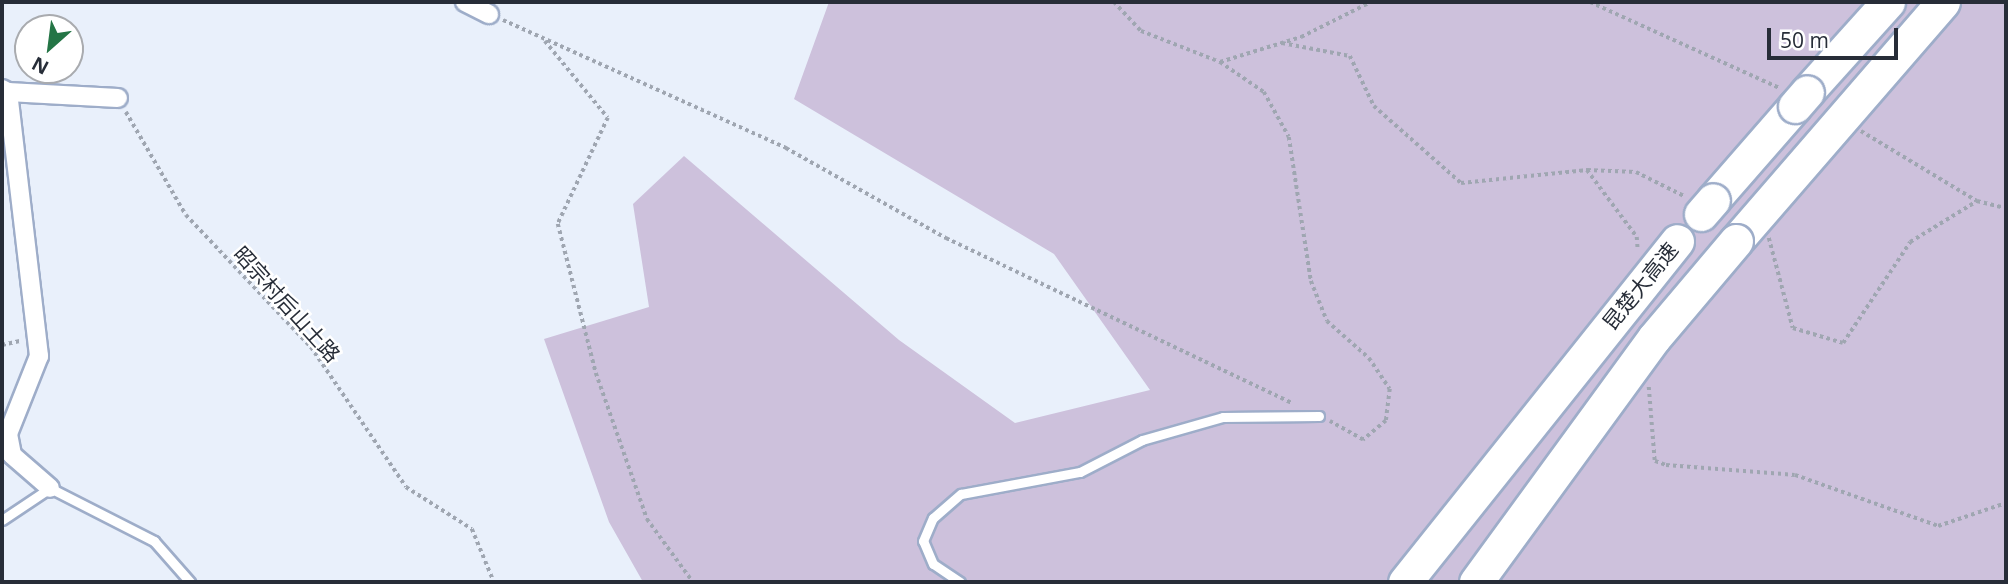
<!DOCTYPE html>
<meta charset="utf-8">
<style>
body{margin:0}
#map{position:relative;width:2008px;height:584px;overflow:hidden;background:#e9f0fb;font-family:"Open Sans","Noto Sans SC",sans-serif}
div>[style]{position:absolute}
.green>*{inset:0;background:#cdc1dc}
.path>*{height:3.5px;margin-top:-1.75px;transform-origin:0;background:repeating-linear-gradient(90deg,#9fa6b1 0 3.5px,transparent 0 7px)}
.roads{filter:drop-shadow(2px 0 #9eadc9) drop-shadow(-2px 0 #9eadc9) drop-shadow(0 2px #9eadc9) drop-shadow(0 -2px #9eadc9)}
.lane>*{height:9px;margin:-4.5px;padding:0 4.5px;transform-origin:4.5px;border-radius:4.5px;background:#fff}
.street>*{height:18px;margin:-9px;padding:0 9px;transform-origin:9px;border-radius:9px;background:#fff}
.highway>*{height:33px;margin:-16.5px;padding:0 16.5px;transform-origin:16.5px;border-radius:16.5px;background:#fff}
.bridges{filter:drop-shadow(2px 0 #9eadc9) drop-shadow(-2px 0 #9eadc9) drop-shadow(0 2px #9eadc9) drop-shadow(0 -2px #9eadc9)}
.highway-bridge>*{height:33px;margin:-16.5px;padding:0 16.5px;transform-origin:16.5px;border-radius:16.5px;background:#fff}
span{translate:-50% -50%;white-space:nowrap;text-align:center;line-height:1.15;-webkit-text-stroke:5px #fff;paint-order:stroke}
.street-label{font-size:21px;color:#272d38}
.frame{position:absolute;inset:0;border:4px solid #272d38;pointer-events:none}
.north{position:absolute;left:14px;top:14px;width:70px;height:70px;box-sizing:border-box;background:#fff;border:2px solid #a9abaf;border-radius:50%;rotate:208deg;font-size:19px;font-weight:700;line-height:28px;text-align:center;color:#272d38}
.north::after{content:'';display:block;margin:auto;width:24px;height:32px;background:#247546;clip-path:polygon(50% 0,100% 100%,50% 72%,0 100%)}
.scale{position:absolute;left:1767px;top:28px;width:131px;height:32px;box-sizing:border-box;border:4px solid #272d38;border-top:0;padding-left:9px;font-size:21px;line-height:24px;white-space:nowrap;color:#272d38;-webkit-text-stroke:5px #fff;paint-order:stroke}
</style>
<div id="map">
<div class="green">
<i style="clip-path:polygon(829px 2px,2006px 2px,2006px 582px,643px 582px,609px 522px,544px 339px,649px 307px,633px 204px,684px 156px,899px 340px,1015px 423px,1150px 390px,1054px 254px,794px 99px)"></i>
</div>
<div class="path">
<i style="left:1114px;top:2px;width:40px;rotate:47deg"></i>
<i style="left:1141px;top:31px;width:85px;rotate:21.4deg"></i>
<i style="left:1220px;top:62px;width:53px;rotate:34.3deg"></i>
<i style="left:1264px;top:92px;width:51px;rotate:60.9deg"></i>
<i style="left:1289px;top:137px;width:146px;rotate:81.3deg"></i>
<i style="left:1311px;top:281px;width:43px;rotate:68.2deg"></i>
<i style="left:1327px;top:321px;width:56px;rotate:41.4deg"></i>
<i style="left:1369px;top:358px;width:37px;rotate:56deg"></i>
<i style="left:1390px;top:389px;width:32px;rotate:97deg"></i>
<i style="left:1386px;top:421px;width:30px;rotate:140deg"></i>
<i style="left:1363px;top:440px;width:38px;rotate:-151deg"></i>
<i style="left:1590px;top:2px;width:209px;rotate:24.4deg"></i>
<i style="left:503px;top:20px;width:311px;rotate:24.3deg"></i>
<i style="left:786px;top:148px;width:184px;rotate:29.4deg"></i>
<i style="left:946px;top:238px;width:383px;rotate:25.5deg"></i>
<i style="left:545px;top:41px;width:99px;rotate:50.7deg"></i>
<i style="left:608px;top:118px;width:117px;rotate:115.3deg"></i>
<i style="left:558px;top:224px;width:154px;rotate:75.7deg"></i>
<i style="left:596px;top:373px;width:155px;rotate:70.7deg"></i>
<i style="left:647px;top:519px;width:78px;rotate:53.9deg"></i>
<i style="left:1282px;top:43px;width:69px;rotate:10.8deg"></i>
<i style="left:1350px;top:56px;width:55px;rotate:64.4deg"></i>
<i style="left:1374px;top:106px;width:116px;rotate:41.5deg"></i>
<i style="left:1461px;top:183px;width:127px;rotate:-5.9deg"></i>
<i style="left:1587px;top:170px;width:84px;rotate:53.3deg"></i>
<i style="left:1637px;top:237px;width:14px;rotate:86deg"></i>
<i style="left:1220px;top:62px;width:85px;rotate:-17.2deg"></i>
<i style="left:1301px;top:37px;width:78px;rotate:-26.6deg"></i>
<i style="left:126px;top:112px;width:119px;rotate:59.8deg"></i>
<i style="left:186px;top:215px;width:182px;rotate:46.6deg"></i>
<i style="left:311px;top:347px;width:169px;rotate:55.8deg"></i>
<i style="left:406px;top:487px;width:78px;rotate:32.5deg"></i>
<i style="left:472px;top:529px;width:57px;rotate:67.5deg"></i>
<i style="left:1861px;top:131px;width:135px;rotate:31.1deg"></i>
<i style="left:1977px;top:201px;width:30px;rotate:14deg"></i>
<i style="left:1587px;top:170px;width:49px;rotate:2.3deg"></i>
<i style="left:1636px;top:172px;width:54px;rotate:26.6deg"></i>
<i style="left:1769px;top:238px;width:93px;rotate:75.1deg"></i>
<i style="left:1793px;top:328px;width:52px;rotate:16.7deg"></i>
<i style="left:1843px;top:343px;width:121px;rotate:-56.4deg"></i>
<i style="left:1910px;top:242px;width:79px;rotate:-31.5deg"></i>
<i style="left:2px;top:345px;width:18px;rotate:-13deg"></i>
<i style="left:1649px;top:387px;width:74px;rotate:85.4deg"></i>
<i style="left:1655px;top:461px;width:12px;rotate:20deg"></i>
<i style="left:1666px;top:465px;width:129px;rotate:4.4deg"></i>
<i style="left:1795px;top:475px;width:152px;rotate:19.6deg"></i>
<i style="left:1938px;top:526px;width:72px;rotate:-18.7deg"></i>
</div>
<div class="roads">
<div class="lane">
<i style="left:2px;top:520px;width:58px;rotate:-33.7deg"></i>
<i style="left:50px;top:488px;width:117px;rotate:27deg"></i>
<i style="left:154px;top:541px;width:55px;rotate:48.7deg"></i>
<i style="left:960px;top:582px;width:32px;rotate:-146deg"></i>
<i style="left:933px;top:564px;width:25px;rotate:-113deg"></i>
<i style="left:923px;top:541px;width:25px;rotate:-67deg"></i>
<i style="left:933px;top:518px;width:37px;rotate:-41deg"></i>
<i style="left:961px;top:494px;width:121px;rotate:-10.5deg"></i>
<i style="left:1080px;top:472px;width:70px;rotate:-27.3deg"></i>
<i style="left:1142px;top:440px;width:84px;rotate:-15.9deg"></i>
<i style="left:1223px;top:417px;width:96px;rotate:-0.6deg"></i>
</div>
<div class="street">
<i style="left:465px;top:2px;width:27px;rotate:27deg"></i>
<i style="left:2px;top:89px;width:7px;rotate:27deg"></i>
<i style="left:8px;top:92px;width:266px;rotate:83.3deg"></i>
<i style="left:39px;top:356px;width:84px;rotate:111.7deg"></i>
<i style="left:8px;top:434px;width:21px;rotate:79deg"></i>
<i style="left:12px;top:455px;width:50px;rotate:41deg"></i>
<i style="left:8px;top:92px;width:110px;rotate:3.1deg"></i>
</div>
<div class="highway">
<i style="left:1807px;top:92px;width:121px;rotate:-48deg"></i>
<i style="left:1713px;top:200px;width:125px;rotate:-48.9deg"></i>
<i style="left:1736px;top:241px;width:316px;rotate:-49.1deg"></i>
</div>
</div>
<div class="bridges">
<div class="highway-bridge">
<i style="left:1795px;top:106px;width:18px;rotate:-49deg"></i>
<i style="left:1701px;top:214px;width:18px;rotate:-49deg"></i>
<i style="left:1405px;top:582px;width:436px;rotate:-51.4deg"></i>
<i style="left:1476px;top:582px;width:302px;rotate:-53.9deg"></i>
<i style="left:1654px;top:338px;width:127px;rotate:-49.8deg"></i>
</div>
</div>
<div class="street-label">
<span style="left:1640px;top:286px;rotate:-51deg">昆楚大高速</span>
<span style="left:287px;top:304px;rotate:48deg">昭宗村后山土路</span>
</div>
<div class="frame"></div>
<div class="north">N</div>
<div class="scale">50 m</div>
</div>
